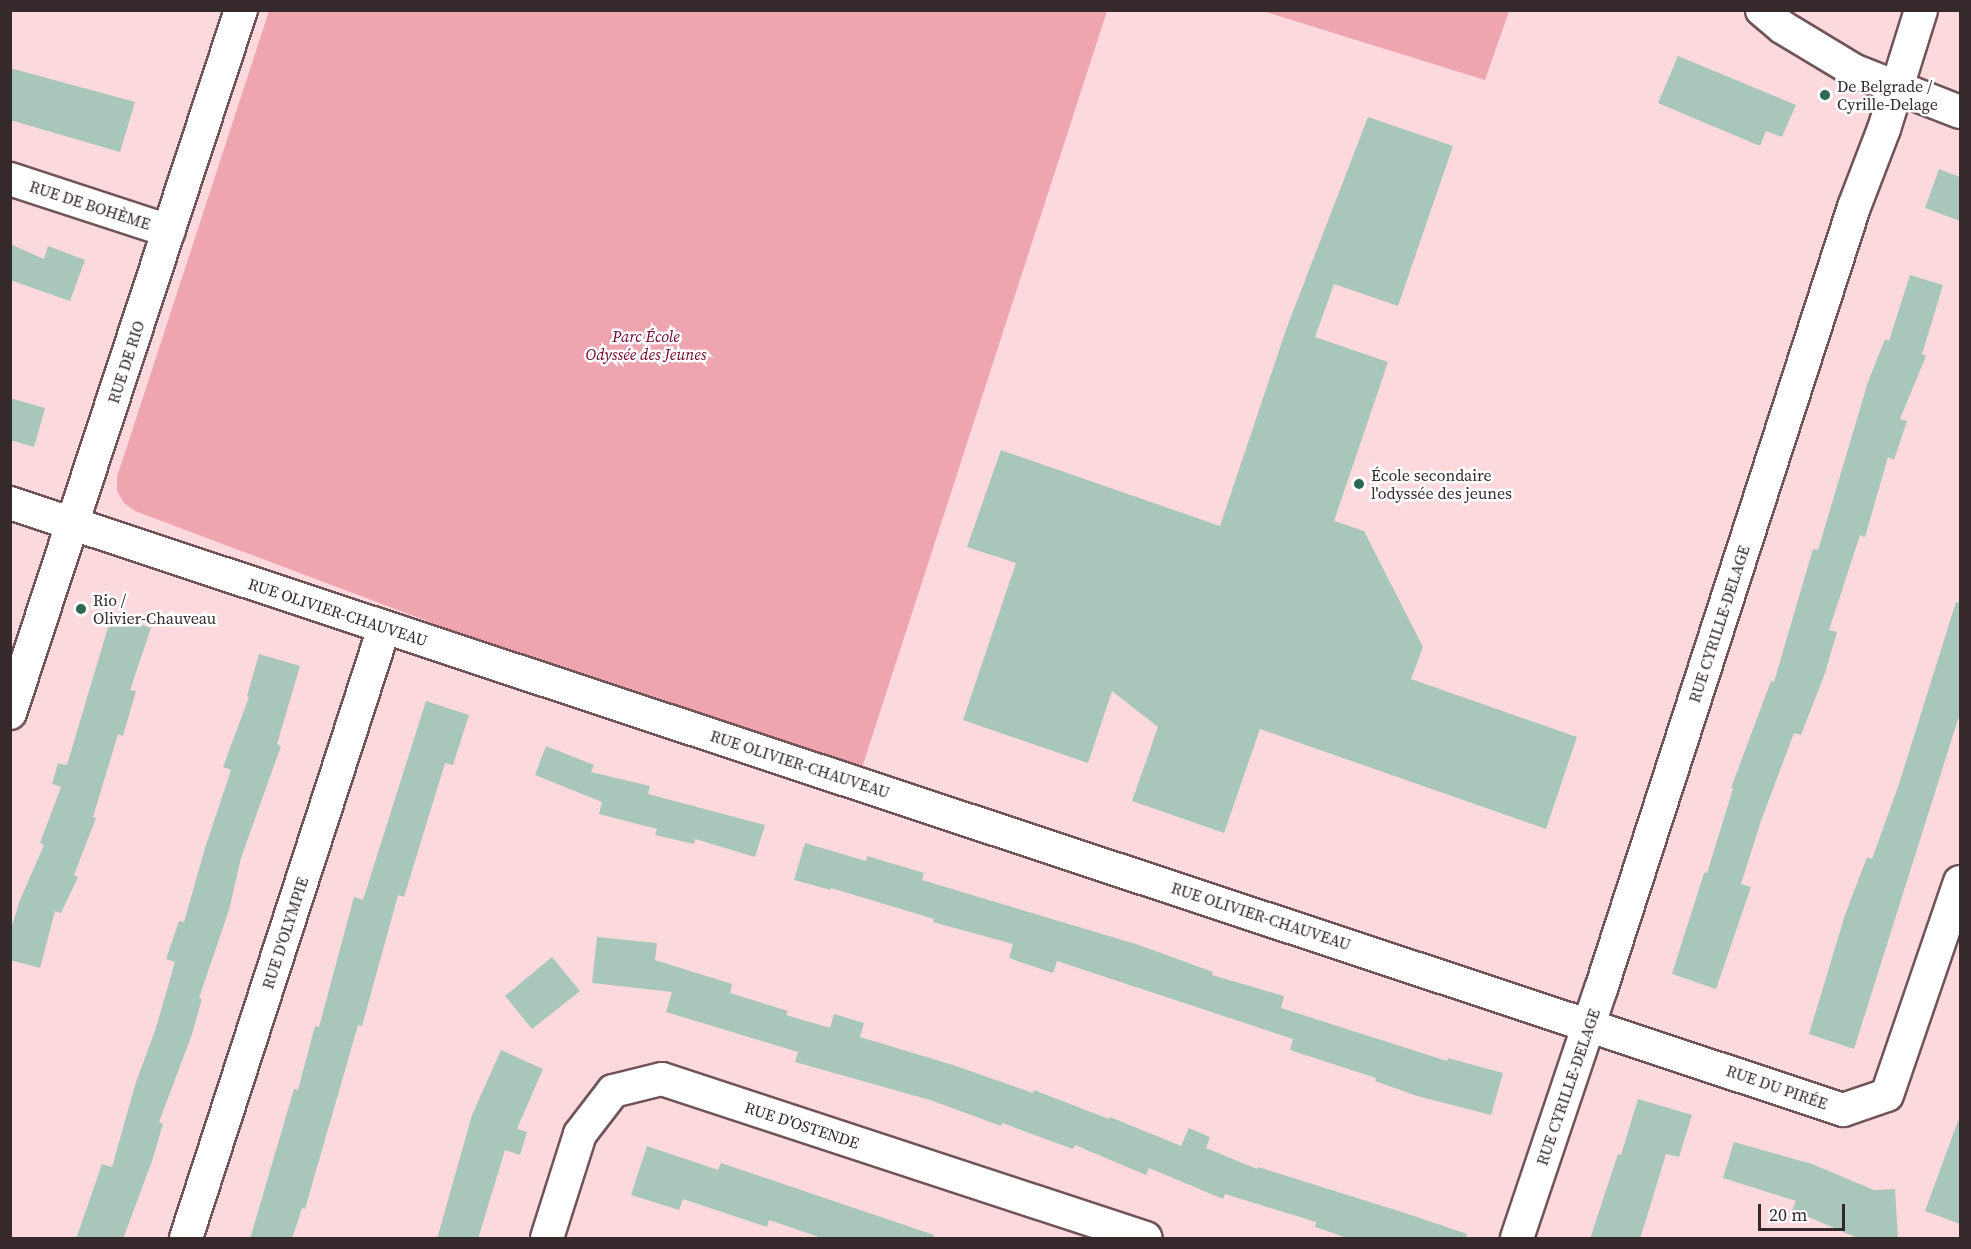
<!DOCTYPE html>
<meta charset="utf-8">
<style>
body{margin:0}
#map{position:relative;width:1971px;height:1249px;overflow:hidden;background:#fbd9dd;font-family:"Source Serif 4",serif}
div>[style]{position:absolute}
.green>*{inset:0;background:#efa5b0}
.building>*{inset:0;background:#a8c6b9}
.roads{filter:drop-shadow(2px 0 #705458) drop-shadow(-2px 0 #705458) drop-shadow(0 2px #705458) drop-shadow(0 -2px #705458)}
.minor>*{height:32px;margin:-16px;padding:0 16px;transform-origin:16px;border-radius:16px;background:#fff}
.dots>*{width:16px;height:16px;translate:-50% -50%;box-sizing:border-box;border:3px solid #fff;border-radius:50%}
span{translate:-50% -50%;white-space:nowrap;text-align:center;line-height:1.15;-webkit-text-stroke:5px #fff;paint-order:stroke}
.poi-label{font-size:16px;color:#36292b}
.left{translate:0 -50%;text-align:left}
.street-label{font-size:16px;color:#36292b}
.park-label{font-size:16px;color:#710129;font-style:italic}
.frame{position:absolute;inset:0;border:12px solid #36292b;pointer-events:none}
.scale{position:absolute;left:1758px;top:1204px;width:87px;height:27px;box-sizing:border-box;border:3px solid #36292b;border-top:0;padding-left:8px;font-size:18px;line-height:21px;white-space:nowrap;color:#36292b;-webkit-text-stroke:4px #fff;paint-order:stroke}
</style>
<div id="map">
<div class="green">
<i style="clip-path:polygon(269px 11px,1107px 11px,857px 783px,135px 511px,124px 503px,117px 491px,117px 477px)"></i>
<i style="clip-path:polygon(1263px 11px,1509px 11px,1485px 80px)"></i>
</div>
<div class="building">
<i style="clip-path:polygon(1678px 56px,1796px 105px,1782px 137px,1766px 131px,1760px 146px,1658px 103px)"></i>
<i style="clip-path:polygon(10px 68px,135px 102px,120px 152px,10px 120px)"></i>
<i style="clip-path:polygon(1368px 117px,1453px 146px,1398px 306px,1334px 284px,1315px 337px,1388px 362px,1334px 521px,1364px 531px,1423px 647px,1411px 679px,1577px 737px,1546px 829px,1260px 729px,1224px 833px,1132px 801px,1158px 727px,1112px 691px,1088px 763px,963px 720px,1016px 563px,967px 547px,1001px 450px,1220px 526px,1287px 327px)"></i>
<i style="clip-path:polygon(1939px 169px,1960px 177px,1960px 221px,1925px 208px)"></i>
<i style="clip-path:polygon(10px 244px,44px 259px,48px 246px,85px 260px,70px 301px,10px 280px)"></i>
<i style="clip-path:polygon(1910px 275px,1943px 285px,1922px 354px,1926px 356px,1900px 419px,1907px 421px,1894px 460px,1888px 457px,1865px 537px,1860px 535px,1829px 630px,1837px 632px,1825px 673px,1801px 735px,1794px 733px,1761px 821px,1741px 884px,1751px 887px,1716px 989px,1672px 974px,1704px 873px,1707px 873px,1733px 789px,1731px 788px,1771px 681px,1774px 682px,1813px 549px,1818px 550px,1868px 382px,1885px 339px,1889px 341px)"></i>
<i style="clip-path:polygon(10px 398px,45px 408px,34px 447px,10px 440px)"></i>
<i style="clip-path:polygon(1956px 602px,1960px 603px,1960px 713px,1854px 1049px,1809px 1034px,1845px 915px,1867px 857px,1872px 859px,1899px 784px)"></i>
<i style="clip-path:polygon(112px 614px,151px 628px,130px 690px,136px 691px,123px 736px,118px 734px,93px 817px,96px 818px,74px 875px,78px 877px,61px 913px,55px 911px,40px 968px,10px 960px,10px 932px,20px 900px,44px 845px,40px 843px,61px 787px,52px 784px,58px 763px,67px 765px)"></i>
<i style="clip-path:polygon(259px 654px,300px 666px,277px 744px,281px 746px,241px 858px,229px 910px,199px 998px,202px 999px,191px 1037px,159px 1122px,163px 1124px,152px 1161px,123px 1239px,76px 1239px,102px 1164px,112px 1167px,136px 1082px,155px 1031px,175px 962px,166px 959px,179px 921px,184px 922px,205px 848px,231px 770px,223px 767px,249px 697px,247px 696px)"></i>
<i style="clip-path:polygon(426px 701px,469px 715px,453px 765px,445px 763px,404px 897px,398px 895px,362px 1026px,358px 1025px,305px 1209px,302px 1208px,292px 1239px,250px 1239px,294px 1089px,298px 1090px,315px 1026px,319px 1027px,354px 897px,363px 900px)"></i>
<i style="clip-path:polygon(546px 746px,594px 765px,591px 772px,650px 786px,648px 794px,765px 825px,755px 857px,695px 839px,694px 844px,655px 835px,657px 829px,599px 814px,602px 802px,535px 775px)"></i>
<i style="clip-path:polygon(805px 843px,866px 861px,867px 856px,924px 873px,922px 880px,1139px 945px,1213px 972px,1212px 975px,1284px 996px,1281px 1008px,1447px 1061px,1448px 1058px,1503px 1073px,1491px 1115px,1417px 1096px,1375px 1081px,1376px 1078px,1290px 1050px,1293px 1039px,1057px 961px,1053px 973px,1009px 958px,1013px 944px,933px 922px,934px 919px,831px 888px,831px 890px,794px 880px)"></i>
<i style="clip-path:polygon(597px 937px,657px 943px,655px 960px,732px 984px,730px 993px,788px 1011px,786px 1015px,830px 1028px,834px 1014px,864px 1023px,860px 1037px,953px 1065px,1033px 1093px,1034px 1090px,1109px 1119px,1110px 1117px,1181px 1146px,1189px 1128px,1210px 1137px,1206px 1148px,1257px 1169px,1258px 1167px,1405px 1213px,1467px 1234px,1466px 1239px,1350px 1239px,1315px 1227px,1316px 1222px,1225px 1194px,1223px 1199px,1149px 1168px,1146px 1175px,1075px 1145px,1073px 1149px,1002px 1123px,1001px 1126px,930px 1100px,795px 1062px,798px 1052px,666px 1012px,672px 992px,592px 983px)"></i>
<i style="clip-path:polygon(552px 957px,580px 991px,532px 1029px,505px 996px)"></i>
<i style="clip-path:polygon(501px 1050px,543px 1069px,517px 1129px,527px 1132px,520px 1155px,505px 1150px,478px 1239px,437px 1239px,472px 1115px)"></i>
<i style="clip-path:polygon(1638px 1099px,1692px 1115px,1679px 1157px,1666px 1154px,1640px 1239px,1590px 1239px,1618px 1154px,1621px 1155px)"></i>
<i style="clip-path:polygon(1958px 1121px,1960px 1121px,1960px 1224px,1925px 1211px)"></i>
<i style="clip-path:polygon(1734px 1142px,1812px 1164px,1874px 1190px,1895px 1189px,1898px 1239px,1860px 1239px,1792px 1210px,1796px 1201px,1723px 1178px)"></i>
<i style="clip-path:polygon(647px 1146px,718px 1170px,721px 1163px,934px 1235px,933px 1239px,825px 1239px,769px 1220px,767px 1227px,683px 1199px,679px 1210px,631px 1195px)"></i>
</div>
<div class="roads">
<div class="minor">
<i style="left:1762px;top:10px;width:26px;rotate:40deg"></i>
<i style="left:1782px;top:27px;width:85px;rotate:31.1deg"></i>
<i style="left:1855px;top:71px;width:113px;rotate:21.3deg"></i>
<i style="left:10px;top:179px;width:167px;rotate:18.1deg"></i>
<i style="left:10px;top:503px;width:1931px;rotate:18.32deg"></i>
<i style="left:1843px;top:1110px;width:46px;rotate:-18.8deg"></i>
<i style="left:1887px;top:1095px;width:225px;rotate:-71.1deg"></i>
<i style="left:10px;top:713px;width:740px;rotate:-71.81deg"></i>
<i style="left:186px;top:1238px;width:641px;rotate:-72.02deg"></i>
<i style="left:547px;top:1238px;width:109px;rotate:-72.4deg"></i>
<i style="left:580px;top:1134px;width:54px;rotate:-52.5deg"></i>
<i style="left:613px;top:1091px;width:50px;rotate:-13.8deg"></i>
<i style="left:662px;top:1079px;width:509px;rotate:18.19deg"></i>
<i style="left:1517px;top:1238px;width:263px;rotate:-71.4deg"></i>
<i style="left:1601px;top:989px;width:822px;rotate:-72.07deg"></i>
<i style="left:1854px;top:207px;width:84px;rotate:-69deg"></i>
<i style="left:1884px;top:129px;width:125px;rotate:-72.7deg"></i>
</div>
</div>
<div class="dots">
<i style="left:1825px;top:95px;background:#2b6752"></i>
<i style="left:1359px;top:484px;background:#2b6752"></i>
<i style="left:81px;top:609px;background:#2b6752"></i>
</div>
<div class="poi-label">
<span class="left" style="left:1837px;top:95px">De Belgrade /<br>Cyrille-Delage</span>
<span class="left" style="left:1371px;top:484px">École secondaire<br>l'odyssée des jeunes</span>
<span class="left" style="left:93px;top:609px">Rio /<br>Olivier-Chauveau</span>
</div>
<div class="street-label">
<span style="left:90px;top:205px;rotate:18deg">RUE DE BOHÈME</span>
<span style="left:126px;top:362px;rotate:-72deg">RUE DE RIO</span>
<span style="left:338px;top:612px;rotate:18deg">RUE OLIVIER-CHAUVEAU</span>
<span style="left:1719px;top:624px;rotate:-72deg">RUE CYRILLE-DELAGE</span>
<span style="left:800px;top:764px;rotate:18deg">RUE OLIVIER-CHAUVEAU</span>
<span style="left:1261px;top:916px;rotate:18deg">RUE OLIVIER-CHAUVEAU</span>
<span style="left:285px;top:933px;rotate:-72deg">RUE D'OLYMPIE</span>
<span style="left:1568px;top:1087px;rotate:-71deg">RUE CYRILLE-DELAGE</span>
<span style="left:1777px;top:1087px;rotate:19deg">RUE DU PIRÉE</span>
<span style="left:802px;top:1125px;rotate:18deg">RUE D'OSTENDE</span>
</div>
<div class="park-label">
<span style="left:646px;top:345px">Parc École<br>Odyssée des Jeunes</span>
</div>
<div class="frame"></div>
<div class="scale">20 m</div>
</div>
